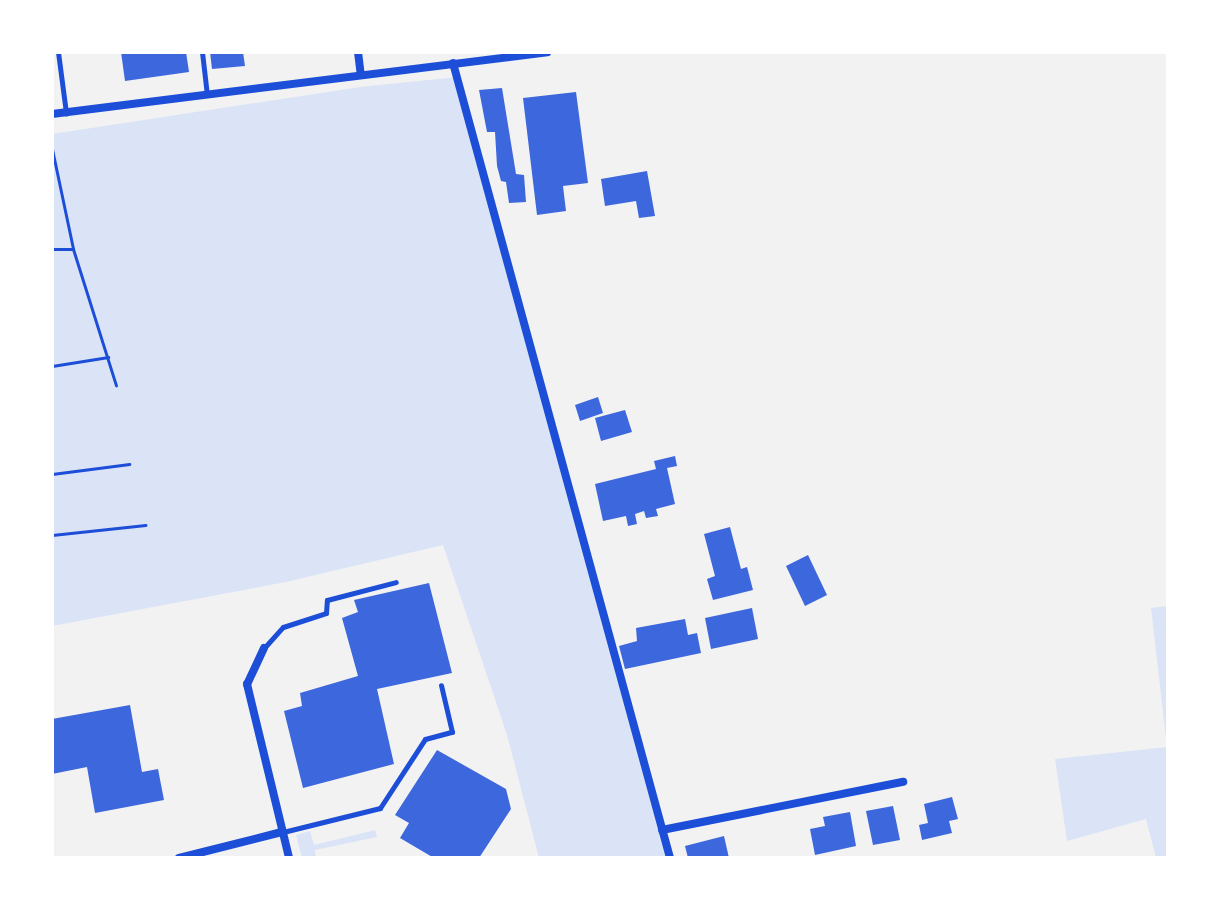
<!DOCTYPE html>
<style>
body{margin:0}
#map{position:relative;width:1220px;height:910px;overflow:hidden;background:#f2f2f2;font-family:Barlow,sans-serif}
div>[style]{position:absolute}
.green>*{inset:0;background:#dbe4f7}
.building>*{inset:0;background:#3d67dc}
.path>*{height:3px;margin:-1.5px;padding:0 1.5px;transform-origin:1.5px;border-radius:1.5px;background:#1d4ed8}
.service>*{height:5px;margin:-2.5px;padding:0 2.5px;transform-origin:2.5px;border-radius:2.5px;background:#1d4ed8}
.minor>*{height:8px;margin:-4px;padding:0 4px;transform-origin:4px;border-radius:4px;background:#1d4ed8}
span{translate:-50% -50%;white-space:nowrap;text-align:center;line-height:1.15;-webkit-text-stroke:6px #fff;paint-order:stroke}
.frame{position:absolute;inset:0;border:54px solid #fff;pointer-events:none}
</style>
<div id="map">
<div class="green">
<i style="clip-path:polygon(457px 77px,672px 858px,539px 858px,507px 735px,443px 545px,286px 582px,52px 626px,52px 134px,360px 87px)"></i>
<i style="clip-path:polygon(1168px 606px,1168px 858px,1156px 858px,1146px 819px,1067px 841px,1055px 759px,1167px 747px,1151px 608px)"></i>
<i style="clip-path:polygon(375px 830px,377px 837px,315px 850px,316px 858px,302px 858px,296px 835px,310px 831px,314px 845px)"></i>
</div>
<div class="building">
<i style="clip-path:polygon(121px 52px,186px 52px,189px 72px,125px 81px)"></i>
<i style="clip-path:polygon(210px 52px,243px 52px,245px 66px,212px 69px)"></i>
<i style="clip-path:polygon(502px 88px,516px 174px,524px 175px,526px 202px,509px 203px,506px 182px,501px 181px,497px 166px,495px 132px,487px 132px,479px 90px)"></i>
<i style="clip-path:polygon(576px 92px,588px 183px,563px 186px,566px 211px,537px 215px,523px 98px)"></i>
<i style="clip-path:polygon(647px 171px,655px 216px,639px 218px,636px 201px,605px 206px,601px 179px)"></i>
<i style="clip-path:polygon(598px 397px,603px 413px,580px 421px,575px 405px)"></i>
<i style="clip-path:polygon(625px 410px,632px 432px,601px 441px,595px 418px)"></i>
<i style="clip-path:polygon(675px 456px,677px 466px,667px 468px,675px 504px,656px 509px,658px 516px,646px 518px,644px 511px,635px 514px,637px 524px,628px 526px,626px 516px,603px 521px,595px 484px,656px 469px,654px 461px)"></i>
<i style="clip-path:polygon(730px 527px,741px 569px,747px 567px,753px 590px,713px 600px,707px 579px,715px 576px,704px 534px)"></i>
<i style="clip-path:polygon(808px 555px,827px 595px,805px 606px,786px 566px)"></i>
<i style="clip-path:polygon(429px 583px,452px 673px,377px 689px,394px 764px,303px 788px,284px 711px,302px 706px,300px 693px,358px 676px,342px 618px,358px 612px,354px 600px)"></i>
<i style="clip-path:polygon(752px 608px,758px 639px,711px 649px,705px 618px)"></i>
<i style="clip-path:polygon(685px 619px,688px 635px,697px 633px,701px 653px,625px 669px,619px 646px,637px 641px,636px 628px)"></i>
<i style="clip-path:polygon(130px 705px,142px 772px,158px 769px,164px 800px,95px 813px,87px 767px,52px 774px,52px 719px)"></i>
<i style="clip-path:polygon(437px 750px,506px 789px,511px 809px,479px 858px,434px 858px,400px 838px,409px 823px,395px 815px)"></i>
<i style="clip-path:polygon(952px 797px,958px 819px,949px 821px,952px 833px,922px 840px,919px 825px,928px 823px,924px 804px)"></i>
<i style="clip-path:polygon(893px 806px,900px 840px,873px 845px,866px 811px)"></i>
<i style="clip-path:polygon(850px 812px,856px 846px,815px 855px,810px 829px,825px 826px,823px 817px)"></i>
<i style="clip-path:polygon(724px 836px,729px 858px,688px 858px,685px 846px)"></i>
</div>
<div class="path">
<i style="left:52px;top:149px;width:102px;rotate:78.1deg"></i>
<i style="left:73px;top:249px;width:143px;rotate:72.5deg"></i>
<i style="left:52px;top:249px;width:21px"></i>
<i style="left:52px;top:366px;width:57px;rotate:-9.1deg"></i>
<i style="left:52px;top:474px;width:78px;rotate:-7.4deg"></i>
<i style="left:52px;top:535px;width:94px;rotate:-6.1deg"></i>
</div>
<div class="service">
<i style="left:58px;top:52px;width:62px;rotate:82.5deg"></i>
<i style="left:202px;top:52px;width:43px;rotate:83.4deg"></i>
<i style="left:264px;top:648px;width:28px;rotate:-48deg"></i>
<i style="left:283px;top:627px;width:45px;rotate:-18deg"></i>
<i style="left:326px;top:613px;width:13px;rotate:-86deg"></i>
<i style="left:327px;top:600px;width:71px;rotate:-14.6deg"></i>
<i style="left:283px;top:832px;width:100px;rotate:-13.9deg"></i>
<i style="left:380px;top:808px;width:82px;rotate:-56.9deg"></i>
<i style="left:425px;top:739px;width:28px;rotate:-15deg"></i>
<i style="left:452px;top:732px;width:48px;rotate:-103.2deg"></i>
<i style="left:385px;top:858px;width:11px"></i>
</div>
<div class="minor">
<i style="left:358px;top:52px;width:23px;rotate:83deg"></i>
<i style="left:453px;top:63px;width:824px;rotate:74.73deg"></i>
<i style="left:52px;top:114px;width:499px;rotate:-7.1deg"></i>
<i style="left:264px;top:648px;width:40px;rotate:115deg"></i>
<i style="left:247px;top:684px;width:179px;rotate:76.4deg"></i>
<i style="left:662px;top:830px;width:246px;rotate:-11.3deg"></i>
<i style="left:179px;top:858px;width:106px;rotate:-14.2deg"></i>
</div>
<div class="frame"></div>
</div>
